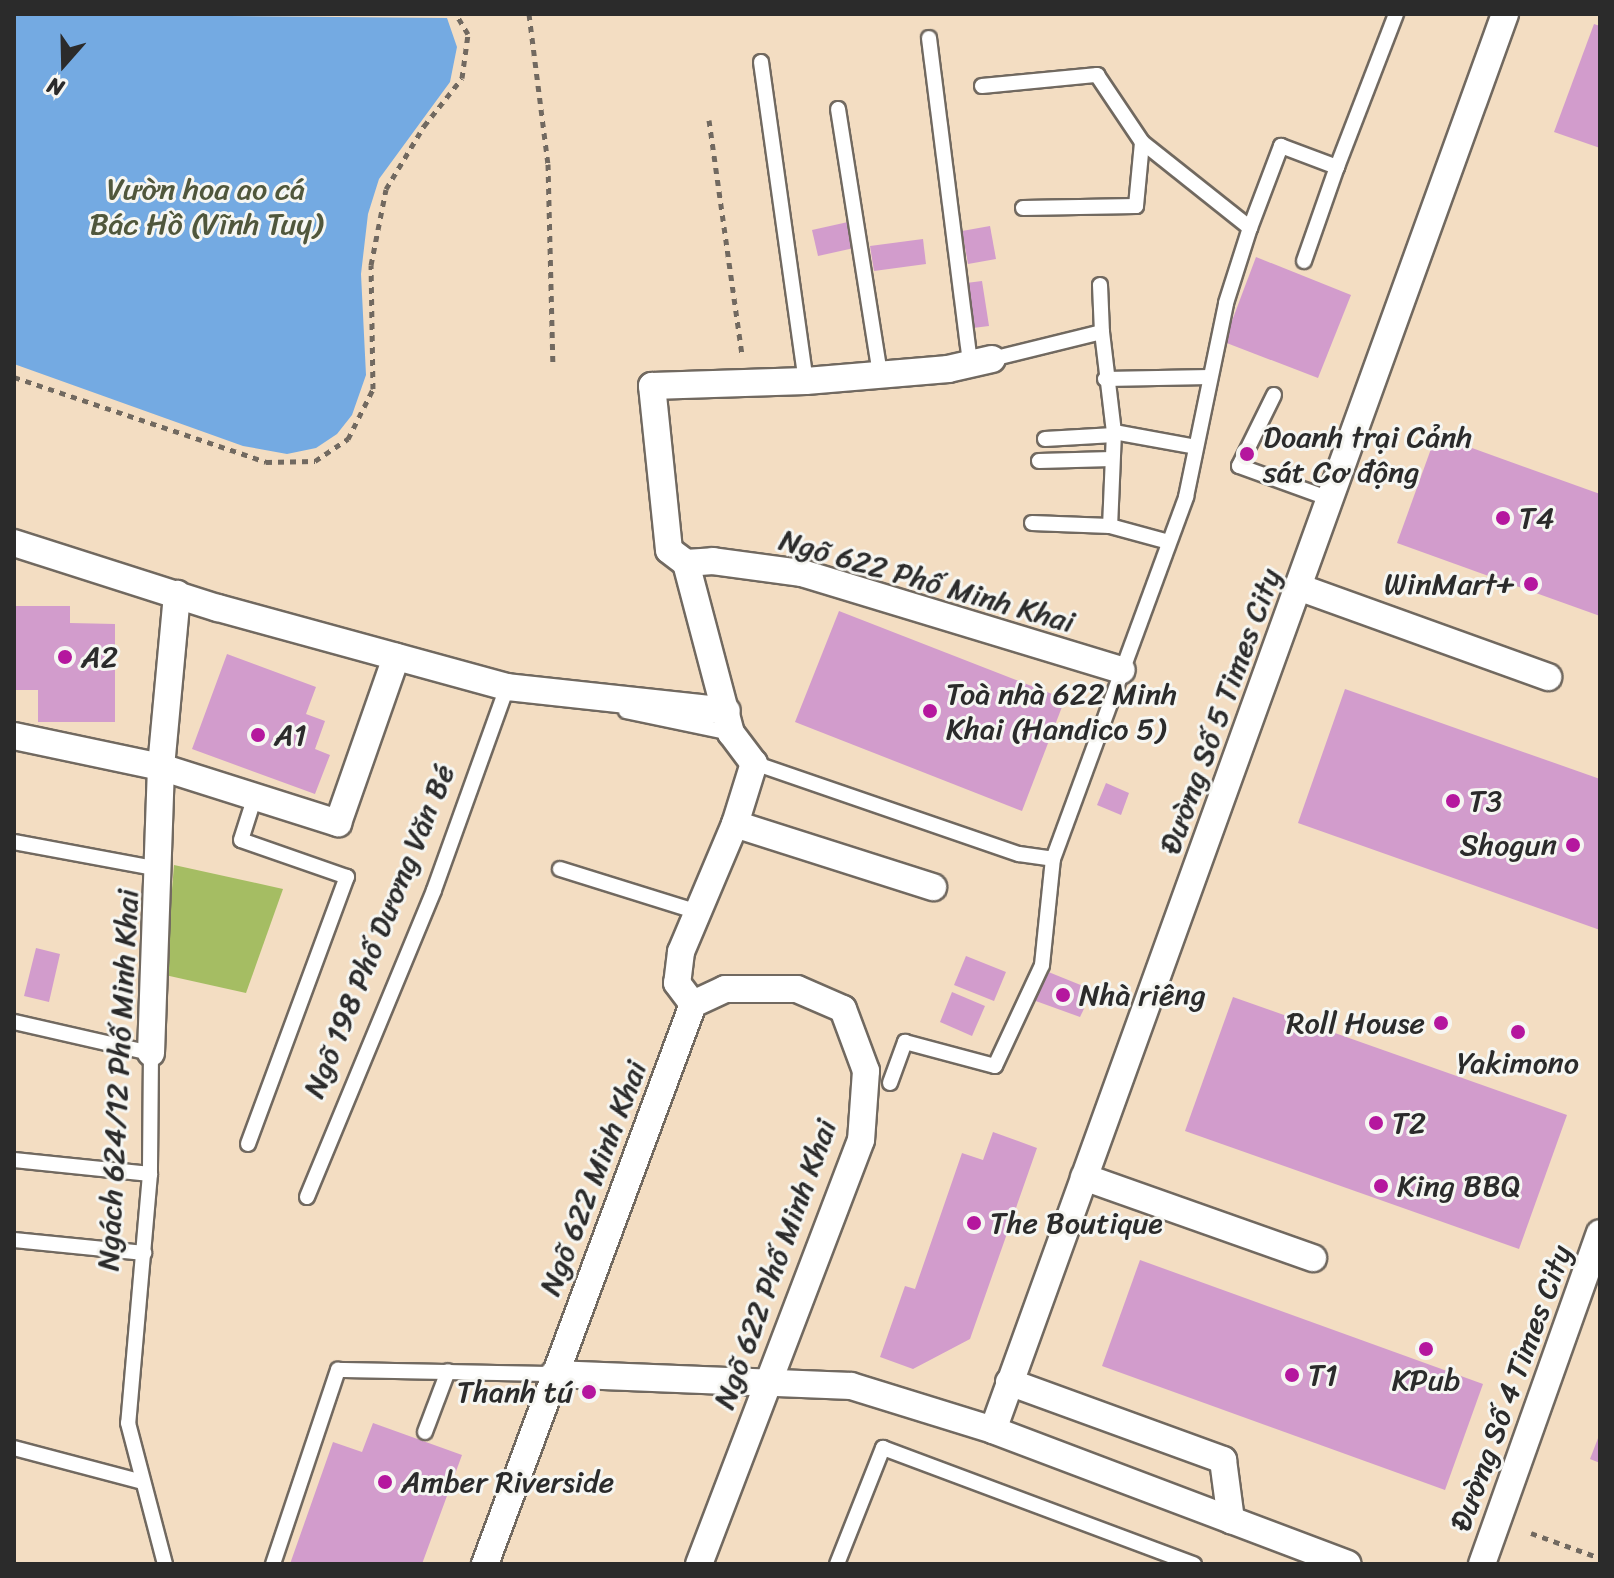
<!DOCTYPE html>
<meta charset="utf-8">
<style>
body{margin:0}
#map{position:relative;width:1614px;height:1578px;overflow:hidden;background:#f3ddc2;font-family:Sriracha,sans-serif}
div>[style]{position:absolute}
.green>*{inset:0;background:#a5bd63}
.water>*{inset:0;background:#74aae2}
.building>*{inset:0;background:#d29ccc}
.path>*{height:5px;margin-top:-2.5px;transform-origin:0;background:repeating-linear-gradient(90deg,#716960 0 6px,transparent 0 12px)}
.roads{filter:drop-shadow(2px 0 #716960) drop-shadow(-2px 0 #716960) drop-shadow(0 2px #716960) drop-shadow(0 -2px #716960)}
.lane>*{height:14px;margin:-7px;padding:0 7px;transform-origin:7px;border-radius:7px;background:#fff}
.street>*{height:26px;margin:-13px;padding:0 13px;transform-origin:13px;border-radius:13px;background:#fff}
.dots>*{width:22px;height:22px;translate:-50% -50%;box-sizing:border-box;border:4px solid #f6f6f2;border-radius:50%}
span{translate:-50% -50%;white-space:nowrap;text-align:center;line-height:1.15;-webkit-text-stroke:6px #f6f6f2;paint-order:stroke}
.park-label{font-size:30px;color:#50573c}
.poi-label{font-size:30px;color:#2b2b2b}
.left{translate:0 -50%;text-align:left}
.right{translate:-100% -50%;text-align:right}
.street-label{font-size:30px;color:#2b2b2b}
.frame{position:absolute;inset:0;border:16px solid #2b2b2b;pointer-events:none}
.north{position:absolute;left:24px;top:24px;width:80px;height:80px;-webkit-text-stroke:6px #f6f6f2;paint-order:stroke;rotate:200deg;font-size:22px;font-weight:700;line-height:32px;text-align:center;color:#2b2b2b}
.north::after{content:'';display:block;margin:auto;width:28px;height:36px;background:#2b2b2b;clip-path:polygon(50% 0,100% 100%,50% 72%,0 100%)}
</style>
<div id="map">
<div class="green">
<i style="clip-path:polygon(174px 865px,283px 889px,246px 993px,165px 975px)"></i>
</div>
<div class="water">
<i style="clip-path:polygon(14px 14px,447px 18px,457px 47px,450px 82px,379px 179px,368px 214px,361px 274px,366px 375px,352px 415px,337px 434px,316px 448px,287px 454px,243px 446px,14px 364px)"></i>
</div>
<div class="building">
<i style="clip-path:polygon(1594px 24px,1600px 26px,1600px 148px,1554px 132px)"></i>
<i style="clip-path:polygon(848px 222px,854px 248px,818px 256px,812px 230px)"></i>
<i style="clip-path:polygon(990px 226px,996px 259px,968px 264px,962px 231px)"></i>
<i style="clip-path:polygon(923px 239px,926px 264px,874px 271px,870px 246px)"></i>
<i style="clip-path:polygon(1256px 257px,1351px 295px,1318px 378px,1224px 342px)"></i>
<i style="clip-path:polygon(982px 281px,989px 326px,973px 328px,966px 283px)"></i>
<i style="clip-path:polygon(1436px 435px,1600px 494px,1600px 616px,1397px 543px)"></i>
<i style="clip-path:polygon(14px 606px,70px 606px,70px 623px,115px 624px,115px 722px,38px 722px,38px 690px,14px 690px)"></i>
<i style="clip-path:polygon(839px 611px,1065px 699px,1022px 811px,795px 722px)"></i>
<i style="clip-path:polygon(227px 654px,316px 687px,306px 714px,325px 721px,315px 749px,330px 755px,315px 794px,192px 749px)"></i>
<i style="clip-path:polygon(1345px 689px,1600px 779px,1600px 930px,1298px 823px)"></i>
<i style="clip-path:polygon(1106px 783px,1129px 793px,1121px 815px,1097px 805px)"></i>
<i style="clip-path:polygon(36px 948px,60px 954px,49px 1002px,24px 996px)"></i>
<i style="clip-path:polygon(966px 956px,1006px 972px,994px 1001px,954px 985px)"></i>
<i style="clip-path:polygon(1046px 971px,1093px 990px,1080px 1017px,1033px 1000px)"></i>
<i style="clip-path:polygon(952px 992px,985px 1006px,972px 1036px,940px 1022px)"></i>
<i style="clip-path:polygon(1233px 997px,1567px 1115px,1519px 1249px,1185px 1131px)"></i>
<i style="clip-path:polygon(993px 1132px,1037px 1148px,970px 1339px,913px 1369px,880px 1357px,905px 1286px,915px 1289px,962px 1153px,983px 1160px)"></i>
<i style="clip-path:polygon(1140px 1260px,1483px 1384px,1445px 1490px,1102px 1366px)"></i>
<i style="clip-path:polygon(373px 1423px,462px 1455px,422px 1564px,290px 1564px,333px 1442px,362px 1452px)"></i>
<i style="clip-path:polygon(1600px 1433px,1600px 1463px,1590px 1459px)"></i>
</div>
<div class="path">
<i style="left:529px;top:14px;width:151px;rotate:82.8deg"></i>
<i style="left:548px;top:164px;width:198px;rotate:88.6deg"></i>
<i style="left:709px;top:120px;width:238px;rotate:82deg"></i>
<i style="left:14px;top:377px;width:266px;rotate:18.6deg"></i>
<i style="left:266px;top:462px;width:49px;rotate:-1.2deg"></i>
<i style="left:315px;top:461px;width:40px;rotate:-34deg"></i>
<i style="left:348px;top:439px;width:56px;rotate:-63.4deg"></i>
<i style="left:373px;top:389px;width:124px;rotate:-90.9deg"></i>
<i style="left:371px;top:265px;width:77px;rotate:-78.8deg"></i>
<i style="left:386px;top:189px;width:74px;rotate:-58.9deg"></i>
<i style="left:424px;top:126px;width:61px;rotate:-51.6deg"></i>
<i style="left:462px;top:78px;width:44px;rotate:-82.2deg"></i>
<i style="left:468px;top:34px;width:23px;rotate:-121deg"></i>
<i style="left:1531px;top:1533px;width:73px;rotate:19.9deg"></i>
</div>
<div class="roads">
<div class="lane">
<i style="left:929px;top:38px;width:329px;rotate:82.8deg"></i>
<i style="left:761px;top:62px;width:322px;rotate:82deg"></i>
<i style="left:982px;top:86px;width:116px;rotate:-5.5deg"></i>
<i style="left:1097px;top:75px;width:81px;rotate:56.1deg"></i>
<i style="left:1142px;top:142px;width:138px;rotate:38.5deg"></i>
<i style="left:838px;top:109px;width:269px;rotate:81deg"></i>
<i style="left:1023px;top:208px;width:113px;rotate:-1deg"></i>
<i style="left:1136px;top:206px;width:64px;rotate:-84.6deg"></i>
<i style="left:1304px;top:261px;width:100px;rotate:-70.7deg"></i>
<i style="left:1100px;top:285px;width:47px;rotate:87.6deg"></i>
<i style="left:992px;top:359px;width:113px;rotate:-13.8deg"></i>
<i style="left:1102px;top:332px;width:101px;rotate:83.2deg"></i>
<i style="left:1114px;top:432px;width:94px;rotate:92.4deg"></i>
<i style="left:1110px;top:526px;width:61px;rotate:15.2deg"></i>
<i style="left:1105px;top:379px;width:105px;rotate:-1.1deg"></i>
<i style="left:1274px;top:395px;width:79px;rotate:116.2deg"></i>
<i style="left:1239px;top:466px;width:97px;rotate:19.9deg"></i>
<i style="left:1114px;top:432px;width:83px;rotate:10.4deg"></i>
<i style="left:1045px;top:439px;width:69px;rotate:-3.3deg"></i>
<i style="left:1039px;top:461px;width:73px;rotate:-1.6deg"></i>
<i style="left:1032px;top:523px;width:78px;rotate:2.2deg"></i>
<i style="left:626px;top:711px;width:107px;rotate:11.8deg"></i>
<i style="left:754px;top:763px;width:280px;rotate:19deg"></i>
<i style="left:1019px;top:854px;width:34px;rotate:8deg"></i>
<i style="left:14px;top:842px;width:147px;rotate:10.5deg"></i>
<i style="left:560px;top:869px;width:145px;rotate:17.3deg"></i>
<i style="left:14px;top:1022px;width:140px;rotate:12.8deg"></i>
<i style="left:151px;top:1053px;width:121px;rotate:90.5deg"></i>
<i style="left:150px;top:1174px;width:250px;rotate:95deg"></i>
<i style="left:128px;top:1423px;width:146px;rotate:75.3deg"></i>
<i style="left:890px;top:1083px;width:44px;rotate:-69.9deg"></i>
<i style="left:905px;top:1042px;width:93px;rotate:14.9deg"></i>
<i style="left:995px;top:1066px;width:111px;rotate:-65deg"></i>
<i style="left:1042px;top:965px;width:107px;rotate:-84.1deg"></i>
<i style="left:1053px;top:859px;width:386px;rotate:-69.8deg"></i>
<i style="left:1186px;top:497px;width:198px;rotate:-78.3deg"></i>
<i style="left:1226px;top:303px;width:79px;rotate:-72.3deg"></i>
<i style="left:1250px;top:228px;width:88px;rotate:-69.3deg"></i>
<i style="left:1281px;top:146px;width:60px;rotate:20.6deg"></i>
<i style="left:1337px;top:167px;width:164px;rotate:-68.9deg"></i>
<i style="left:248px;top:1144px;width:285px;rotate:-69.7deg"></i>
<i style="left:347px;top:877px;width:112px;rotate:-160.8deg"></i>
<i style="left:241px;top:840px;width:46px;rotate:-72.3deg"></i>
<i style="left:14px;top:1160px;width:137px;rotate:5.9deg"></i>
<i style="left:307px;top:1197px;width:332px;rotate:-67.5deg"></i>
<i style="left:434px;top:890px;width:216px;rotate:-70.2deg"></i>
<i style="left:14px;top:1240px;width:131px;rotate:5.7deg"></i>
<i style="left:425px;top:1432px;width:65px;rotate:-69.3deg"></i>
<i style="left:14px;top:1448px;width:133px;rotate:14.8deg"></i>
<i style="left:273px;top:1564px;width:205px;rotate:-71.5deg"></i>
<i style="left:338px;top:1370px;width:216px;rotate:1.1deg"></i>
<i style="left:837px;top:1564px;width:125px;rotate:-68.4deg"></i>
<i style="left:883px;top:1448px;width:332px;rotate:20.5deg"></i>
</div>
<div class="street">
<i style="left:14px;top:543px;width:214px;rotate:17.7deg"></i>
<i style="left:218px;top:608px;width:300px;rotate:15.3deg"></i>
<i style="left:507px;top:687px;width:221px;rotate:6.2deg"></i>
<i style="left:686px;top:563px;width:21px;rotate:-143deg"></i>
<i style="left:669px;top:550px;width:165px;rotate:-95.9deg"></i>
<i style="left:652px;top:386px;width:154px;rotate:-1.9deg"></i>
<i style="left:806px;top:381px;width:143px;rotate:-4.8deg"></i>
<i style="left:948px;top:369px;width:45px;rotate:-12.8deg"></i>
<i style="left:686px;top:563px;width:176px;rotate:75.2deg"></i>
<i style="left:731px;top:733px;width:38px;rotate:53deg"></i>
<i style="left:754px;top:763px;width:64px;rotate:107.3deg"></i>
<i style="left:735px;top:824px;width:139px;rotate:112.9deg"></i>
<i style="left:681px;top:952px;width:31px;rotate:97deg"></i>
<i style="left:677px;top:983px;width:26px;rotate:53deg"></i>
<i style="left:686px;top:563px;width:27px;rotate:-4deg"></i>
<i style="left:713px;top:561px;width:90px;rotate:7.7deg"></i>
<i style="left:802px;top:573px;width:334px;rotate:16.9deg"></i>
<i style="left:1298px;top:587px;width:266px;rotate:19.8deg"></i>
<i style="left:14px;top:736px;width:150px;rotate:11.9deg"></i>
<i style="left:161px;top:767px;width:186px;rotate:17.6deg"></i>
<i style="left:338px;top:823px;width:176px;rotate:-70.7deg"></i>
<i style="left:735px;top:824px;width:208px;rotate:17.7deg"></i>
<i style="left:693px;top:1004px;width:35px;rotate:-25deg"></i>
<i style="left:725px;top:989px;width:72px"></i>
<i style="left:797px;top:989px;width:50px;rotate:23.5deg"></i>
<i style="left:843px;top:1009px;width:66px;rotate:69.6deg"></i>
<i style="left:866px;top:1071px;width:69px;rotate:94.1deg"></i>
<i style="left:861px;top:1140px;width:454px;rotate:110.9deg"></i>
<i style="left:151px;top:1053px;width:286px;rotate:-88deg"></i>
<i style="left:161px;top:767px;width:174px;rotate:-84.7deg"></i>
<i style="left:1084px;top:1177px;width:243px;rotate:19.5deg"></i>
<i style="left:554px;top:1374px;width:297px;rotate:2.3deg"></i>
<i style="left:851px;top:1386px;width:149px;rotate:17.2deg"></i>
<i style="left:993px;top:1430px;width:379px;rotate:20.7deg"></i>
<i style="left:1009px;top:1382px;width:228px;rotate:20deg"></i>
<i style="left:1223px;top:1460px;width:61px;rotate:82.4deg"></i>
<i style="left:993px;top:1430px;width:1506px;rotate:-70.12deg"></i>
<i style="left:485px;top:1564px;width:597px;rotate:-69.62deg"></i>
<i style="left:1482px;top:1564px;width:351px;rotate:-70.4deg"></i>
</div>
</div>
<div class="dots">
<i style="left:1247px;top:454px;background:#b5179e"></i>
<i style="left:1503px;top:518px;background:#b5179e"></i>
<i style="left:1531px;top:584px;background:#b5179e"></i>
<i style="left:65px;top:657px;background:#b5179e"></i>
<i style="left:930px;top:711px;background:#b5179e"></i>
<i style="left:258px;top:735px;background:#b5179e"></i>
<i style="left:1453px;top:801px;background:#b5179e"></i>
<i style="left:1573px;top:845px;background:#b5179e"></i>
<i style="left:1063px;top:995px;background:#b5179e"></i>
<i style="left:1441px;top:1023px;background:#b5179e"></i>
<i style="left:1518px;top:1032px;background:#b5179e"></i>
<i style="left:1376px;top:1123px;background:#b5179e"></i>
<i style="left:1381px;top:1186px;background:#b5179e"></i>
<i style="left:974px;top:1223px;background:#b5179e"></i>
<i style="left:1426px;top:1349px;background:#b5179e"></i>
<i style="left:1292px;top:1375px;background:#b5179e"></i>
<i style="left:589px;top:1392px;background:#b5179e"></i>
<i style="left:385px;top:1482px;background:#b5179e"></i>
</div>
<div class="park-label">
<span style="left:206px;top:206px">Vườn hoa ao cá<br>Bác Hồ (Vĩnh Tuy)</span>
</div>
<div class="poi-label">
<span class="left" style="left:1263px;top:454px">Doanh trại Cảnh<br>sát Cơ động</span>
<span class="left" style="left:1519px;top:518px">T4</span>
<span class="right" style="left:1515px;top:584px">WinMart+</span>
<span class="left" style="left:81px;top:657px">A2</span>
<span class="left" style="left:946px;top:711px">Toà nhà 622 Minh<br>Khai (Handico 5)</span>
<span class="left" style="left:274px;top:735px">A1</span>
<span class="left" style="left:1469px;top:801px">T3</span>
<span class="right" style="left:1557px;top:845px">Shogun</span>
<span class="left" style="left:1079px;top:995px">Nhà riêng</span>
<span class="right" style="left:1425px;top:1023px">Roll House</span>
<span style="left:1518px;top:1063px">Yakimono</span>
<span class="left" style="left:1392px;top:1123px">T2</span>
<span class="left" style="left:1397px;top:1186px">King BBQ</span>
<span class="left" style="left:990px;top:1223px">The Boutique</span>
<span class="left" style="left:1308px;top:1375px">T1</span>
<span style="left:1426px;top:1380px">KPub</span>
<span class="right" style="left:573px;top:1392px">Thanh tú</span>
<span class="left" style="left:401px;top:1482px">Amber Riverside</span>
</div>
<div class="street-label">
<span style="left:927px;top:581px;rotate:16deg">Ngõ 622 Phố Minh Khai</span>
<span style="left:1220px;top:711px;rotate:-70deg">Đường Số 5 Times City</span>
<span style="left:379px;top:931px;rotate:-68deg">Ngõ 198 Phố Dương Văn Bé</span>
<span style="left:118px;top:1080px;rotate:-87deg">Ngách 624/12 Phố Minh Khai</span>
<span style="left:593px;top:1178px;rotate:-69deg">Ngõ 622 Minh Khai</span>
<span style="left:775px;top:1264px;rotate:-70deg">Ngõ 622 Phố Minh Khai</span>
<span style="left:1511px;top:1388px;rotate:-70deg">Đường Số 4 Times City</span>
</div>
<div class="frame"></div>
<div class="north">N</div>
</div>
